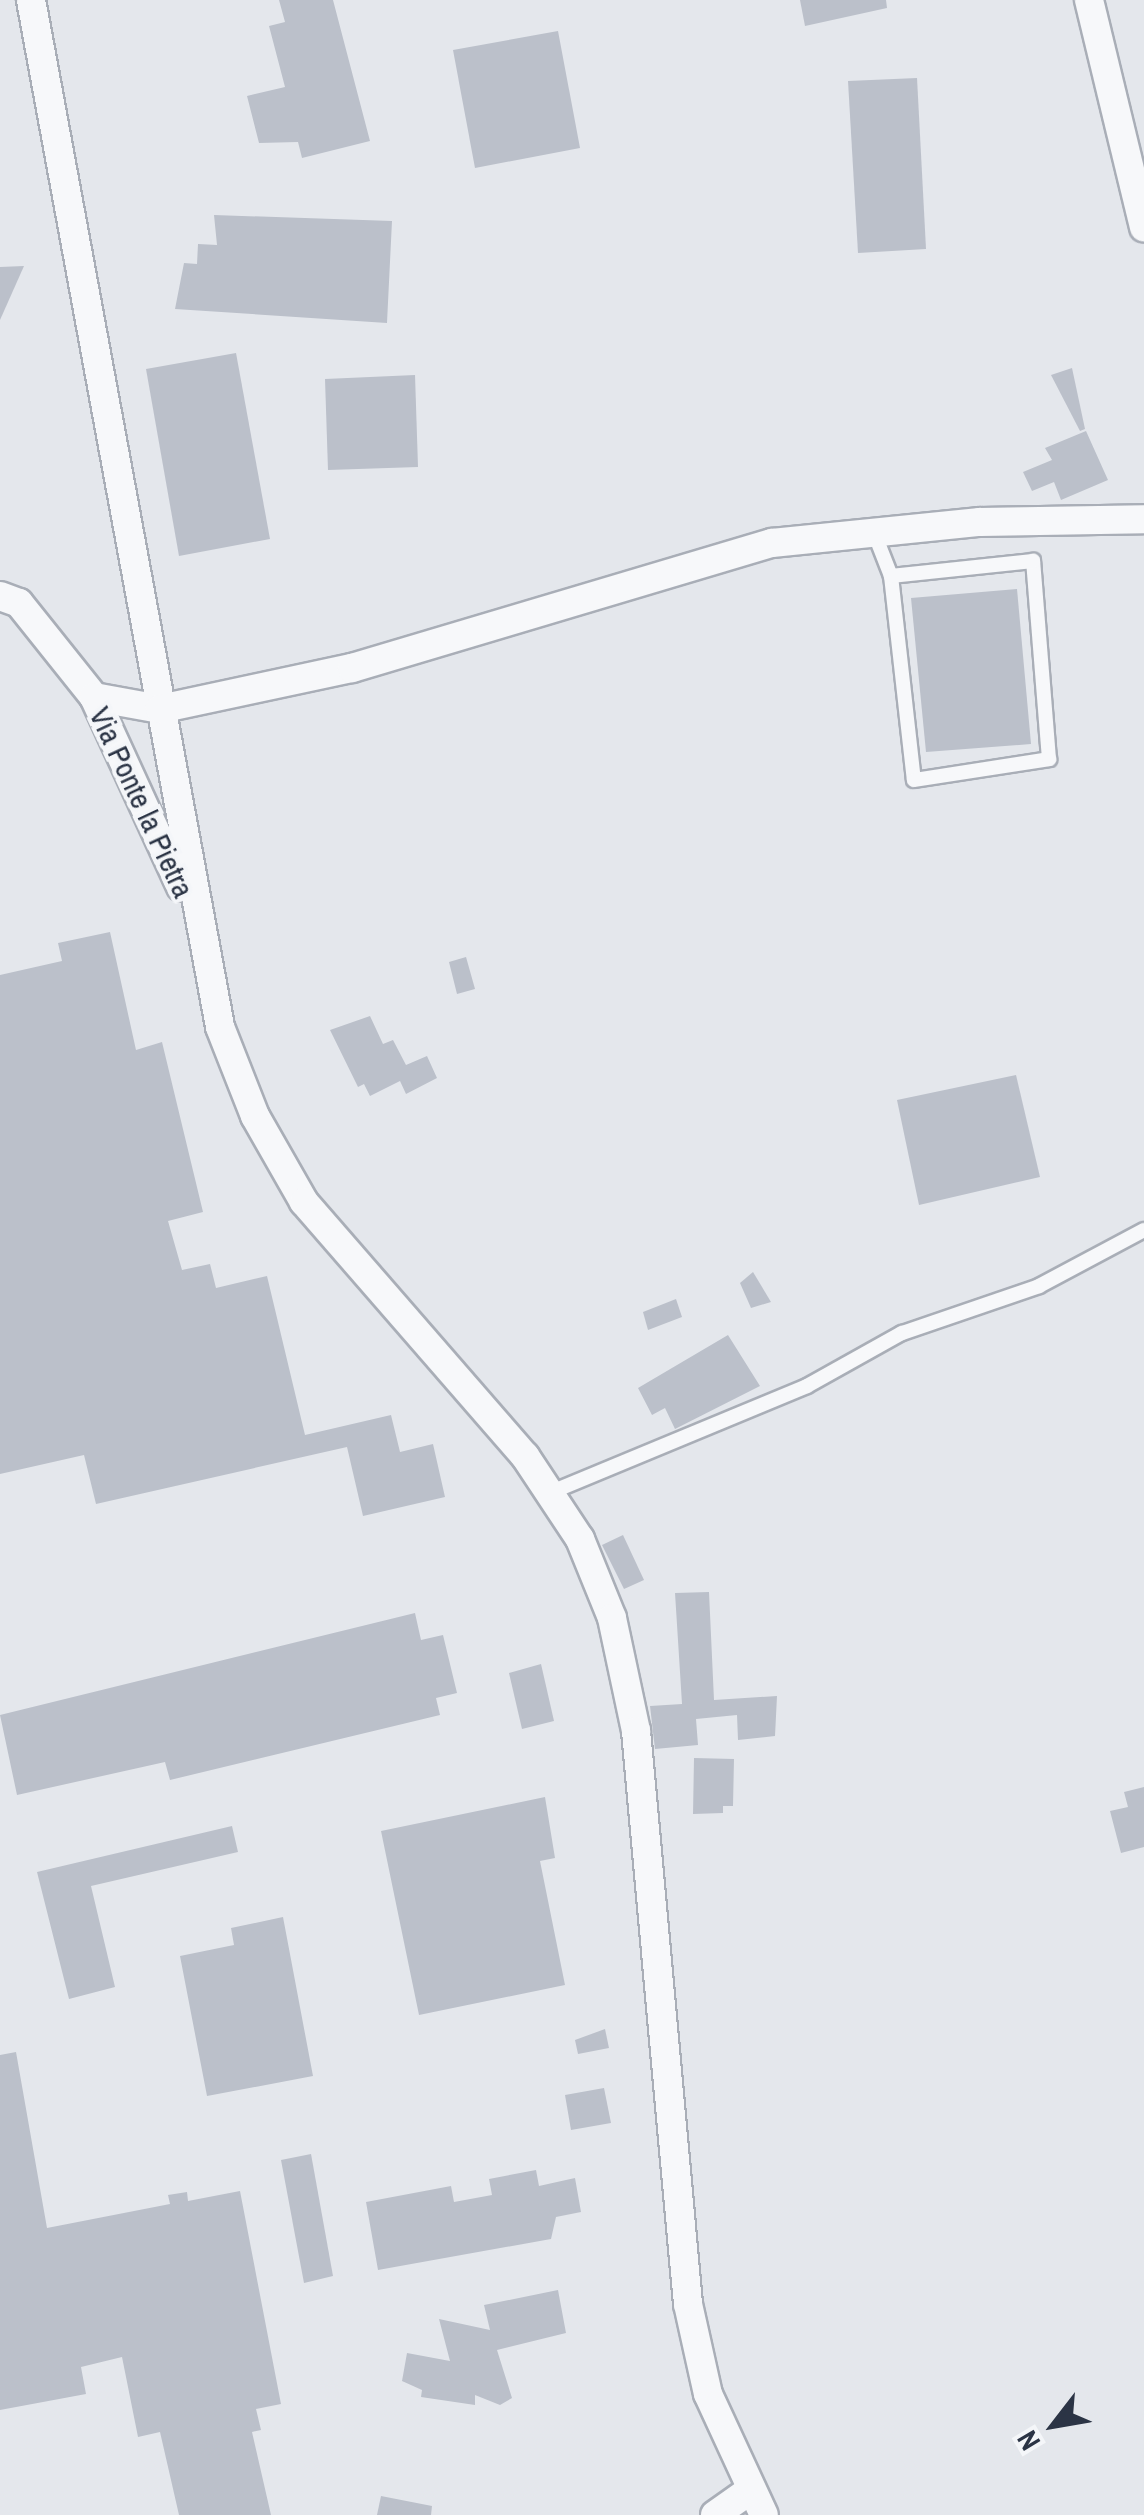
<!DOCTYPE html>
<style>
body{margin:0}
#map{position:relative;width:1144px;height:2515px;overflow:hidden;background:#e4e7ec;font-family:"Archivo Narrow",sans-serif}
div>[style]{position:absolute}
.building>*{inset:0;background:#bbc0ca}
.roads{filter:drop-shadow(2px 0 #a9aeb7) drop-shadow(-2px 0 #a9aeb7) drop-shadow(0 2px #a9aeb7) drop-shadow(0 -2px #a9aeb7)}
.lane>*{height:14px;margin:-7px;padding:0 7px;transform-origin:7px;border-radius:7px;background:#f7f8fa}
.street>*{height:28px;margin:-14px;padding:0 14px;transform-origin:14px;border-radius:14px;background:#f7f8fa}
span{translate:-50% -50%;white-space:nowrap;text-align:center;line-height:1.15;-webkit-text-stroke:8px #f4f6f9;paint-order:stroke}
.street-label{font-size:30px;color:#2b3445}
.north{position:absolute;left:1004px;top:2375px;width:100px;height:100px;-webkit-text-stroke:8px #f4f6f9;paint-order:stroke;rotate:239deg;font-size:28px;font-weight:700;line-height:40px;text-align:center;color:#2b3445}
.north::after{content:'';display:block;margin:auto;width:35px;height:45px;background:#2b3445;clip-path:polygon(50% 0,100% 100%,50% 72%,0 100%)}
</style>
<div id="map">
<div class="building">
<i style="clip-path:polygon(279px 0,333px 0,370px 141px,302px 158px,298px 142px,259px 143px,247px 96px,285px 87px,269px 26px,285px 22px)"></i>
<i style="clip-path:polygon(800px 0,886px 0,887px 8px,805px 26px)"></i>
<i style="clip-path:polygon(558px 31px,580px 148px,475px 168px,453px 50px)"></i>
<i style="clip-path:polygon(917px 78px,926px 249px,858px 253px,848px 81px)"></i>
<i style="clip-path:polygon(214px 215px,392px 221px,387px 323px,175px 309px,184px 263px,197px 264px,198px 244px,217px 245px)"></i>
<i style="clip-path:polygon(24px 266px,0 320px,0 267px)"></i>
<i style="clip-path:polygon(236px 353px,270px 539px,179px 556px,146px 369px)"></i>
<i style="clip-path:polygon(1072px 368px,1085px 429px,1080px 431px,1051px 375px)"></i>
<i style="clip-path:polygon(415px 375px,418px 467px,328px 470px,325px 379px)"></i>
<i style="clip-path:polygon(1086px 431px,1108px 480px,1061px 500px,1054px 482px,1032px 491px,1023px 472px,1052px 460px,1045px 448px)"></i>
<i style="clip-path:polygon(1017px 589px,1031px 744px,926px 752px,911px 598px)"></i>
<i style="clip-path:polygon(110px 932px,136px 1050px,162px 1042px,203px 1212px,168px 1221px,182px 1270px,210px 1264px,216px 1288px,267px 1276px,305px 1435px,391px 1415px,400px 1452px,433px 1444px,445px 1497px,363px 1516px,347px 1447px,96px 1504px,84px 1455px,0 1474px,0 975px,62px 961px,58px 943px)"></i>
<i style="clip-path:polygon(466px 957px,475px 989px,457px 994px,449px 962px)"></i>
<i style="clip-path:polygon(370px 1016px,383px 1044px,393px 1040px,406px 1065px,427px 1056px,437px 1078px,406px 1094px,400px 1081px,370px 1096px,364px 1084px,358px 1087px,330px 1030px)"></i>
<i style="clip-path:polygon(1016px 1075px,1040px 1177px,919px 1205px,897px 1100px)"></i>
<i style="clip-path:polygon(753px 1272px,771px 1302px,751px 1308px,740px 1283px)"></i>
<i style="clip-path:polygon(676px 1299px,682px 1317px,648px 1330px,643px 1312px)"></i>
<i style="clip-path:polygon(728px 1335px,760px 1386px,675px 1429px,665px 1408px,652px 1415px,638px 1388px)"></i>
<i style="clip-path:polygon(623px 1535px,644px 1580px,624px 1589px,602px 1545px)"></i>
<i style="clip-path:polygon(709px 1592px,714px 1700px,777px 1696px,775px 1736px,738px 1740px,737px 1715px,696px 1719px,698px 1745px,655px 1749px,650px 1706px,682px 1704px,675px 1593px)"></i>
<i style="clip-path:polygon(415px 1613px,421px 1640px,443px 1635px,457px 1693px,436px 1698px,440px 1715px,170px 1780px,165px 1762px,17px 1795px,0 1715px)"></i>
<i style="clip-path:polygon(541px 1664px,554px 1721px,522px 1729px,509px 1673px)"></i>
<i style="clip-path:polygon(694px 1758px,734px 1759px,733px 1806px,723px 1806px,723px 1813px,693px 1814px)"></i>
<i style="clip-path:polygon(1144px 1787px,1144px 1847px,1121px 1853px,1110px 1811px,1128px 1807px,1124px 1792px)"></i>
<i style="clip-path:polygon(545px 1797px,555px 1858px,540px 1861px,565px 1985px,419px 2015px,381px 1831px)"></i>
<i style="clip-path:polygon(232px 1826px,238px 1852px,91px 1886px,115px 1987px,69px 1999px,37px 1872px)"></i>
<i style="clip-path:polygon(283px 1917px,313px 2076px,207px 2096px,180px 1956px,234px 1945px,231px 1928px)"></i>
<i style="clip-path:polygon(605px 2029px,609px 2048px,578px 2054px,575px 2040px)"></i>
<i style="clip-path:polygon(16px 2052px,47px 2228px,170px 2204px,168px 2195px,187px 2192px,188px 2201px,240px 2191px,281px 2404px,256px 2409px,261px 2430px,252px 2432px,271px 2515px,179px 2515px,160px 2432px,138px 2437px,122px 2357px,81px 2367px,86px 2394px,0 2410px,0 2055px)"></i>
<i style="clip-path:polygon(604px 2088px,611px 2123px,571px 2130px,565px 2095px)"></i>
<i style="clip-path:polygon(311px 2154px,333px 2276px,304px 2283px,281px 2160px)"></i>
<i style="clip-path:polygon(536px 2170px,539px 2186px,575px 2178px,581px 2212px,556px 2217px,551px 2239px,378px 2270px,366px 2202px,451px 2186px,454px 2202px,492px 2195px,489px 2179px)"></i>
<i style="clip-path:polygon(558px 2290px,566px 2333px,497px 2350px,512px 2398px,500px 2405px,475px 2395px,475px 2405px,421px 2397px,422px 2390px,402px 2381px,407px 2353px,450px 2361px,439px 2319px,490px 2330px,484px 2305px)"></i>
<i style="clip-path:polygon(381px 2496px,432px 2506px,431px 2515px,377px 2515px)"></i>
</div>
<div class="roads">
<div class="lane">
<i style="left:875px;top:535px;width:44px;rotate:68.7deg"></i>
<i style="left:891px;top:576px;width:205px;rotate:83.6deg"></i>
<i style="left:914px;top:780px;width:137px;rotate:-8.8deg"></i>
<i style="left:1049px;top:759px;width:199px;rotate:-94.6deg"></i>
<i style="left:1033px;top:561px;width:143px;rotate:174deg"></i>
<i style="left:549px;top:1493px;width:279px;rotate:-22.5deg"></i>
<i style="left:807px;top:1386px;width:109px;rotate:-29.2deg"></i>
<i style="left:902px;top:1333px;width:145px;rotate:-18.9deg"></i>
<i style="left:1039px;top:1286px;width:119px;rotate:-28.1deg"></i>
</div>
<div class="street">
<i style="left:31px;top:0;width:1044px;rotate:79.57deg"></i>
<i style="left:220px;top:1027px;width:96px;rotate:68.5deg"></i>
<i style="left:255px;top:1116px;width:99px;rotate:60.3deg"></i>
<i style="left:304px;top:1202px;width:337px;rotate:49deg"></i>
<i style="left:525px;top:1456px;width:100px;rotate:56.5deg"></i>
<i style="left:580px;top:1539px;width:85px;rotate:67.9deg"></i>
<i style="left:612px;top:1618px;width:116px;rotate:78deg"></i>
<i style="left:636px;top:1731px;width:575px;rotate:84.81deg"></i>
<i style="left:688px;top:2304px;width:92px;rotate:77.5deg"></i>
<i style="left:708px;top:2394px;width:133px;rotate:65.2deg"></i>
<i style="left:1089px;top:0;width:234px;rotate:76.4deg"></i>
<i style="left:0;top:596px;width:20px;rotate:20deg"></i>
<i style="left:19px;top:603px;width:120px;rotate:51.4deg"></i>
<i style="left:94px;top:697px;width:209px;rotate:65.4deg"></i>
<i style="left:94px;top:697px;width:67px;rotate:10.3deg"></i>
<i style="left:160px;top:709px;width:196px;rotate:-12.1deg"></i>
<i style="left:352px;top:668px;width:438px;rotate:-16.6deg"></i>
<i style="left:772px;top:543px;width:209px;rotate:-5.8deg"></i>
<i style="left:980px;top:522px;width:164px;rotate:-1deg"></i>
<i style="left:715px;top:2515px;width:42px;rotate:-35.2deg"></i>
</div>
</div>
<div class="street-label">
<span style="left:142px;top:802px;rotate:65deg">Via Ponte la Pietra</span>
</div>
<div class="north">N</div>
</div>
